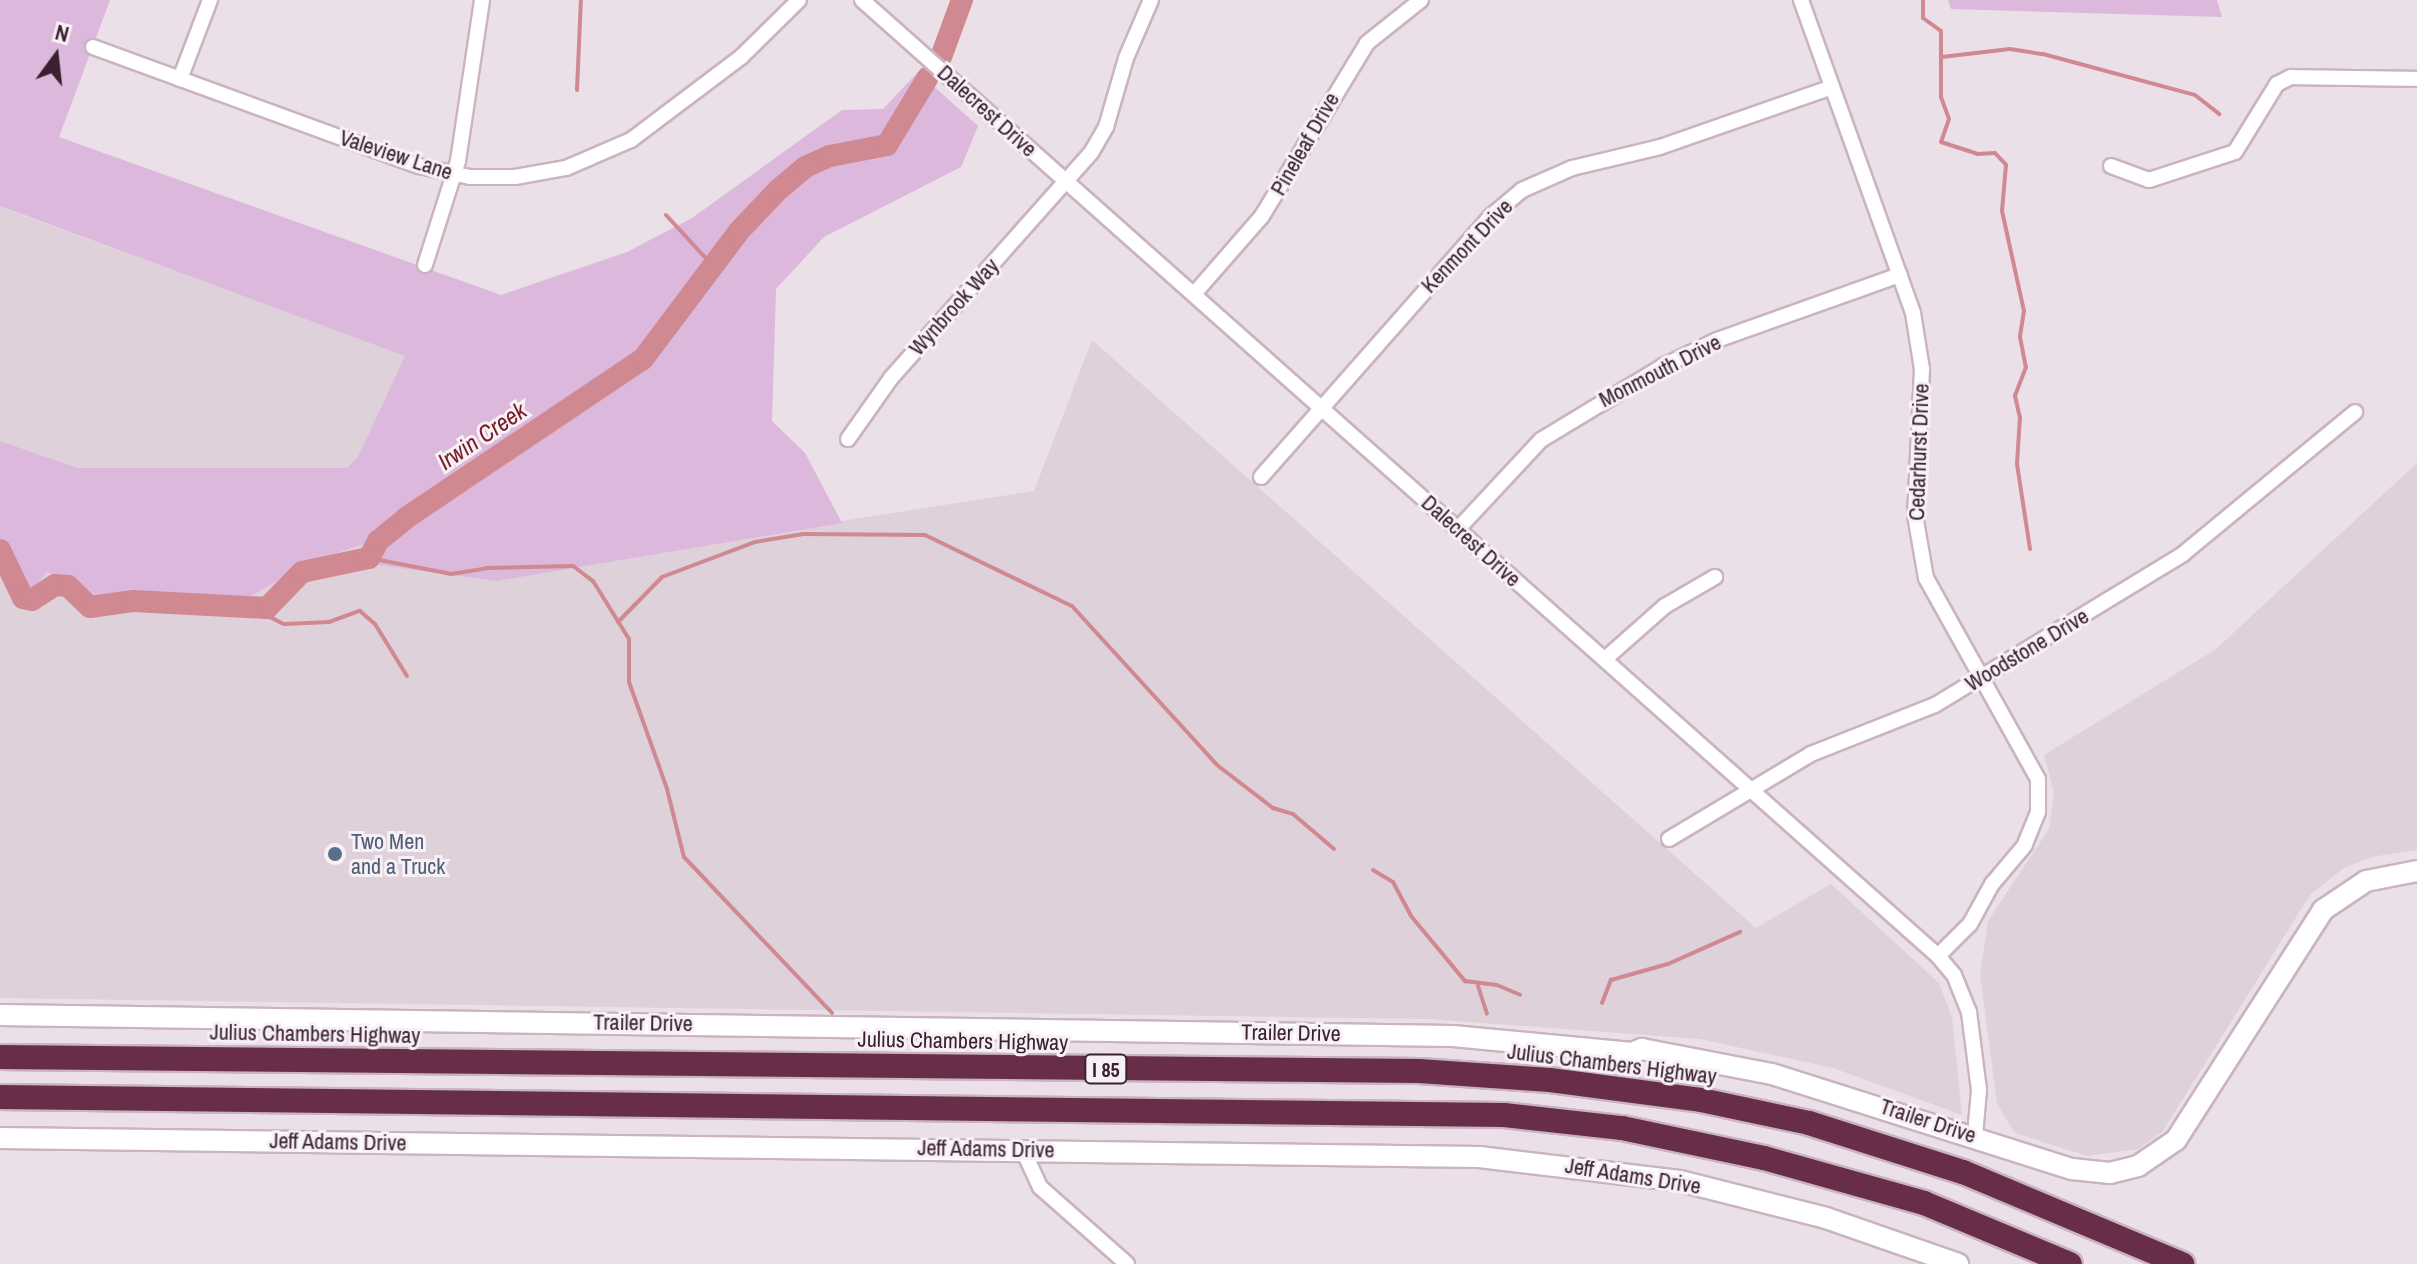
<!DOCTYPE html>
<style>
body{margin:0}
#map{position:relative;width:2417px;height:1264px;overflow:hidden;background:#ebe0e8;font-family:"Archivo Narrow",sans-serif}
div>[style]{position:absolute}
.built>*{inset:0;background:#ded1da}
.green>*{inset:0;background:#dbb8dc}
.stream>*{height:4px;margin:-2px;padding:0 2px;transform-origin:2px;border-radius:2px;background:#d08891}
.river>*{height:22px;margin:-11px;padding:0 11px;transform-origin:11px;border-radius:11px;background:#d08891}
.roads{filter:drop-shadow(2px 0 #cab3c2) drop-shadow(-2px 0 #cab3c2) drop-shadow(0 2px #cab3c2) drop-shadow(0 -2px #cab3c2)}
.street>*{height:14px;margin:-7px;padding:0 7px;transform-origin:7px;border-radius:7px;background:#fff}
.secondary>*{height:20px;margin:-10px;padding:0 10px;transform-origin:10px;border-radius:10px;background:#fff}
.highway>*{height:24px;margin:-12px;padding:0 12px;transform-origin:12px;border-radius:12px;background:#672d49}
.dots>*{width:22px;height:22px;translate:-50% -50%;box-sizing:border-box;border:4px solid #f7f0f6;border-radius:50%}
span{translate:-50% -50%;white-space:nowrap;text-align:center;line-height:1.15;-webkit-text-stroke:6px #f7f0f6;paint-order:stroke}
.shield-label span{padding:2px 6px;background:#f7f0f6;border:2px solid;border-radius:6px;-webkit-text-stroke-width:0}
.shield-label{font-size:20px;color:#3b212f;font-weight:700}
.street-label{font-size:22px;color:#3b212f}
.service-label{font-size:22px;color:#4e5e75}
.left{translate:0 -50%;text-align:left}
.water-label{font-size:24px;color:#761c26;font-style:italic}
.north{position:absolute;left:16px;top:16px;width:80px;height:80px;-webkit-text-stroke:6px #f7f0f6;paint-order:stroke;rotate:15deg;font-size:22px;font-weight:700;line-height:32px;text-align:center;color:#3b212f}
.north::after{content:'';display:block;margin:auto;width:28px;height:36px;background:#3b212f;clip-path:polygon(50% 0,100% 100%,50% 72%,0 100%)}
</style>
<div id="map">
<div class="built">
<i style="clip-path:polygon(0 206px,25px 216px,459px 375px,409px 471px,78px 468px,0 441px)"></i>
<i style="clip-path:polygon(1092px 340px,1756px 928px,1831px 884px,1939px 983px,1952px 1017px,1962px 1115px,1833px 1068px,1700px 1039px,1427px 1019px,0 998px,0 539px,30px 593px,47px 572px,101px 598px,243px 600px,308px 563px,371px 542px,364px 563px,706px 542px,1034px 491px)"></i>
<i style="clip-path:polygon(2417px 463px,2417px 850px,2371px 857px,2344px 868px,2310px 895px,2163px 1131px,2138px 1149px,2087px 1156px,2015px 1133px,1997px 1104px,1980px 974px,1988px 921px,2049px 829px,2054px 792px,2044px 755px,2216px 649px)"></i>
</div>
<div class="green">
<i style="clip-path:polygon(0 0,110px 0,59px 137px,501px 295px,627px 252px,692px 218px,842px 110px,883px 109px,918px 72px,978px 126px,961px 167px,824px 237px,776px 289px,772px 421px,805px 453px,842px 523px,496px 581px,364px 563px,370px 542px,308px 563px,244px 600px,101px 598px,47px 572px,30px 594px,0 539px,0 441px,78px 468px,347px 468px,358px 457px,405px 356px,0 206px)"></i>
<i style="clip-path:polygon(1948px 0,2217px 0,2222px 17px,1951px 9px)"></i>
</div>
<div class="stream">
<i style="left:1923px;top:0;width:18px;rotate:90deg"></i>
<i style="left:1923px;top:18px;width:22px;rotate:36deg"></i>
<i style="left:1941px;top:31px;width:66px;rotate:90deg"></i>
<i style="left:1941px;top:97px;width:23px;rotate:70deg"></i>
<i style="left:1949px;top:119px;width:24px;rotate:109deg"></i>
<i style="left:1941px;top:142px;width:38px;rotate:18deg"></i>
<i style="left:1977px;top:154px;width:18px;rotate:-3deg"></i>
<i style="left:1995px;top:153px;width:16px;rotate:47deg"></i>
<i style="left:2006px;top:165px;width:46px;rotate:95deg"></i>
<i style="left:2002px;top:211px;width:102px;rotate:77.6deg"></i>
<i style="left:2024px;top:311px;width:26px;rotate:99deg"></i>
<i style="left:2020px;top:337px;width:31px;rotate:79deg"></i>
<i style="left:2026px;top:367px;width:31px;rotate:111deg"></i>
<i style="left:2015px;top:396px;width:22px;rotate:77deg"></i>
<i style="left:2020px;top:417px;width:47px;rotate:93.7deg"></i>
<i style="left:2017px;top:464px;width:86px;rotate:81.3deg"></i>
<i style="left:1942px;top:57px;width:68px;rotate:-6.7deg"></i>
<i style="left:2010px;top:49px;width:33px;rotate:9deg"></i>
<i style="left:2043px;top:54px;width:157px;rotate:15.1deg"></i>
<i style="left:2195px;top:95px;width:31px;rotate:38deg"></i>
<i style="left:577px;top:90px;width:90px;rotate:-87.5deg"></i>
<i style="left:666px;top:215px;width:69px;rotate:47.3deg"></i>
<i style="left:369px;top:558px;width:84px;rotate:11deg"></i>
<i style="left:451px;top:574px;width:36px;rotate:-9deg"></i>
<i style="left:487px;top:568px;width:86px;rotate:-1.3deg"></i>
<i style="left:573px;top:566px;width:25px;rotate:37deg"></i>
<i style="left:593px;top:581px;width:68px;rotate:58.2deg"></i>
<i style="left:629px;top:639px;width:43px;rotate:90deg"></i>
<i style="left:629px;top:682px;width:114px;rotate:70.4deg"></i>
<i style="left:667px;top:789px;width:70px;rotate:76deg"></i>
<i style="left:684px;top:857px;width:215px;rotate:46.5deg"></i>
<i style="left:267px;top:608px;width:7px;rotate:117deg"></i>
<i style="left:264px;top:614px;width:22px;rotate:27deg"></i>
<i style="left:284px;top:624px;width:45px;rotate:-2.5deg"></i>
<i style="left:329px;top:622px;width:33px;rotate:-20deg"></i>
<i style="left:360px;top:611px;width:20px;rotate:41deg"></i>
<i style="left:375px;top:624px;width:61px;rotate:58.4deg"></i>
<i style="left:618px;top:622px;width:63px;rotate:-45.6deg"></i>
<i style="left:662px;top:577px;width:99px;rotate:-20.6deg"></i>
<i style="left:755px;top:542px;width:49px;rotate:-9.5deg"></i>
<i style="left:803px;top:534px;width:122px;rotate:0.5deg"></i>
<i style="left:925px;top:535px;width:163px;rotate:25.8deg"></i>
<i style="left:1072px;top:606px;width:215px;rotate:47.6deg"></i>
<i style="left:1217px;top:765px;width:71px;rotate:37.5deg"></i>
<i style="left:1273px;top:808px;width:21px;rotate:17deg"></i>
<i style="left:1293px;top:814px;width:54px;rotate:40.5deg"></i>
<i style="left:1373px;top:870px;width:23px;rotate:31deg"></i>
<i style="left:1393px;top:882px;width:38px;rotate:62deg"></i>
<i style="left:1411px;top:916px;width:85px;rotate:50.3deg"></i>
<i style="left:1465px;top:981px;width:32px;rotate:7deg"></i>
<i style="left:1497px;top:985px;width:25px;rotate:23deg"></i>
<i style="left:1478px;top:986px;width:29px;rotate:72deg"></i>
<i style="left:1602px;top:1003px;width:25px;rotate:-69deg"></i>
<i style="left:1611px;top:980px;width:59px;rotate:-15.7deg"></i>
<i style="left:1668px;top:964px;width:79px;rotate:-24deg"></i>
</div>
<div class="river">
<i style="left:941px;top:57px;width:61px;rotate:-69.8deg"></i>
<i style="left:0;top:550px;width:53px;rotate:64.4deg"></i>
<i style="left:23px;top:598px;width:9px;rotate:13deg"></i>
<i style="left:32px;top:600px;width:27px;rotate:-33deg"></i>
<i style="left:55px;top:585px;width:13px;rotate:4deg"></i>
<i style="left:68px;top:586px;width:30px;rotate:44deg"></i>
<i style="left:90px;top:607px;width:43px;rotate:-7.9deg"></i>
<i style="left:133px;top:601px;width:134px;rotate:3deg"></i>
<i style="left:267px;top:608px;width:50px;rotate:-45.8deg"></i>
<i style="left:302px;top:572px;width:68px;rotate:-11.8deg"></i>
<i style="left:369px;top:558px;width:19px;rotate:-62deg"></i>
<i style="left:378px;top:541px;width:36px;rotate:-39deg"></i>
<i style="left:406px;top:518px;width:285px;rotate:-33.9deg"></i>
<i style="left:643px;top:359px;width:160px;rotate:-53.1deg"></i>
<i style="left:739px;top:231px;width:57px;rotate:-46.4deg"></i>
<i style="left:778px;top:190px;width:35px;rotate:-40deg"></i>
<i style="left:805px;top:167px;width:27px;rotate:-24deg"></i>
<i style="left:830px;top:156px;width:58px;rotate:-10.9deg"></i>
<i style="left:887px;top:145px;width:79px;rotate:-58.9deg"></i>
</div>
<div class="roads">
<div class="street">
<i style="left:862px;top:0;width:1439px;rotate:41.62deg"></i>
<i style="left:1938px;top:956px;width:25px;rotate:50deg"></i>
<i style="left:1954px;top:975px;width:40px;rotate:68deg"></i>
<i style="left:1969px;top:1012px;width:79px;rotate:82.7deg"></i>
<i style="left:1979px;top:1090px;width:46px;rotate:95deg"></i>
<i style="left:1801px;top:0;width:332px;rotate:70.3deg"></i>
<i style="left:1913px;top:313px;width:57px;rotate:80.9deg"></i>
<i style="left:1922px;top:369px;width:146px;rotate:92.7deg"></i>
<i style="left:1915px;top:515px;width:64px;rotate:80.1deg"></i>
<i style="left:1926px;top:578px;width:230px;rotate:60.9deg"></i>
<i style="left:2038px;top:779px;width:33px;rotate:90deg"></i>
<i style="left:2038px;top:812px;width:35px;rotate:112deg"></i>
<i style="left:2025px;top:845px;width:51px;rotate:130.2deg"></i>
<i style="left:1992px;top:884px;width:46px;rotate:118.8deg"></i>
<i style="left:1970px;top:924px;width:45px;rotate:135deg"></i>
<i style="left:93px;top:47px;width:347px;rotate:20.1deg"></i>
<i style="left:419px;top:166px;width:52px;rotate:12.2deg"></i>
<i style="left:470px;top:177px;width:45px"></i>
<i style="left:515px;top:177px;width:52px;rotate:-10deg"></i>
<i style="left:566px;top:168px;width:71px;rotate:-23.3deg"></i>
<i style="left:631px;top:140px;width:138px;rotate:-37deg"></i>
<i style="left:741px;top:57px;width:81px;rotate:-44.5deg"></i>
<i style="left:180px;top:79px;width:85px;rotate:-69.2deg"></i>
<i style="left:2111px;top:166px;width:40px;rotate:20.2deg"></i>
<i style="left:2149px;top:180px;width:90px;rotate:-18deg"></i>
<i style="left:2235px;top:152px;width:80px;rotate:-58.3deg"></i>
<i style="left:2277px;top:84px;width:16px;rotate:-27deg"></i>
<i style="left:2291px;top:77px;width:126px;rotate:0.9deg"></i>
<i style="left:425px;top:265px;width:109px;rotate:-72.4deg"></i>
<i style="left:458px;top:161px;width:163px;rotate:-81.5deg"></i>
<i style="left:1194px;top:294px;width:103px;rotate:-48.9deg"></i>
<i style="left:1262px;top:216px;width:202px;rotate:-58.7deg"></i>
<i style="left:1367px;top:43px;width:69px;rotate:-38.5deg"></i>
<i style="left:848px;top:439px;width:75px;rotate:-54.8deg"></i>
<i style="left:891px;top:378px;width:301px;rotate:-48.4deg"></i>
<i style="left:1091px;top:153px;width:30px;rotate:-60deg"></i>
<i style="left:1106px;top:127px;width:72px;rotate:-73.8deg"></i>
<i style="left:1126px;top:58px;width:63px;rotate:-66.7deg"></i>
<i style="left:1261px;top:477px;width:348px;rotate:-48.6deg"></i>
<i style="left:1491px;top:216px;width:40px;rotate:-40deg"></i>
<i style="left:1522px;top:190px;width:55px;rotate:-23.7deg"></i>
<i style="left:1572px;top:168px;width:90px;rotate:-13.4deg"></i>
<i style="left:1660px;top:147px;width:182px;rotate:-19.2deg"></i>
<i style="left:1458px;top:529px;width:122px;rotate:-47deg"></i>
<i style="left:1541px;top:440px;width:143px;rotate:-31.2deg"></i>
<i style="left:1663px;top:366px;width:60px;rotate:-25.7deg"></i>
<i style="left:1717px;top:340px;width:194px;rotate:-19.6deg"></i>
<i style="left:1605px;top:659px;width:80px;rotate:-41.5deg"></i>
<i style="left:1665px;top:606px;width:58px;rotate:-30.1deg"></i>
<i style="left:1669px;top:839px;width:165px;rotate:-30.9deg"></i>
<i style="left:1811px;top:754px;width:133px;rotate:-21.6deg"></i>
<i style="left:1935px;top:705px;width:290px;rotate:-31.3deg"></i>
<i style="left:2183px;top:554px;width:223px;rotate:-39.5deg"></i>
<i style="left:1023px;top:1150px;width:41px;rotate:65.3deg"></i>
<i style="left:1040px;top:1187px;width:116px;rotate:41.5deg"></i>
</div>
<div class="secondary">
<i style="left:0;top:1015px;width:1453px;rotate:0.83deg"></i>
<i style="left:1453px;top:1036px;width:180px;rotate:5.4deg"></i>
<i style="left:1632px;top:1053px;width:11px;rotate:-22deg"></i>
<i style="left:1642px;top:1049px;width:132px;rotate:10.9deg"></i>
<i style="left:1772px;top:1074px;width:315px;rotate:17.6deg"></i>
<i style="left:2072px;top:1169px;width:38px;rotate:6deg"></i>
<i style="left:2110px;top:1173px;width:29px;rotate:-14deg"></i>
<i style="left:2138px;top:1166px;width:46px;rotate:-34.4deg"></i>
<i style="left:2176px;top:1140px;width:273px;rotate:-57.4deg"></i>
<i style="left:2323px;top:910px;width:52px;rotate:-34deg"></i>
<i style="left:2366px;top:881px;width:52px;rotate:-11.1deg"></i>
<i style="left:0;top:1138px;width:1479px;rotate:0.74deg"></i>
<i style="left:1479px;top:1157px;width:202px;rotate:6.8deg"></i>
<i style="left:1680px;top:1181px;width:151px;rotate:14.2deg"></i>
<i style="left:1826px;top:1218px;width:140px;rotate:19.2deg"></i>
</div>
<div class="highway">
<i style="left:0;top:1057px;width:1419px;rotate:0.57deg"></i>
<i style="left:1419px;top:1071px;width:131px;rotate:3.9deg"></i>
<i style="left:1550px;top:1080px;width:152px;rotate:7.5deg"></i>
<i style="left:1701px;top:1100px;width:110px;rotate:12deg"></i>
<i style="left:1809px;top:1123px;width:162px;rotate:17.7deg"></i>
<i style="left:1963px;top:1172px;width:238px;rotate:22.8deg"></i>
<i style="left:0;top:1097px;width:1504px;rotate:0.69deg"></i>
<i style="left:1504px;top:1115px;width:119px;rotate:6.3deg"></i>
<i style="left:1622px;top:1128px;width:145px;rotate:11.9deg"></i>
<i style="left:1764px;top:1158px;width:166px;rotate:15.7deg"></i>
<i style="left:1924px;top:1203px;width:158px;rotate:22.7deg"></i>
</div>
</div>
<div class="dots">
<i style="left:335px;top:854px;background:#5c6f8a"></i>
</div>
<div class="shield-label">
<span style="left:1106px;top:1069px">I 85</span>
</div>
<div class="street-label">
<span style="left:987px;top:111px;rotate:42deg">Dalecrest Drive</span>
<span style="left:1305px;top:144px;rotate:-60deg">Pineleaf Drive</span>
<span style="left:396px;top:155px;rotate:18deg">Valeview Lane</span>
<span style="left:1467px;top:246px;rotate:-46deg">Kenmont Drive</span>
<span style="left:954px;top:307px;rotate:-48deg">Wynbrook Way</span>
<span style="left:1660px;top:371px;rotate:-27deg">Monmouth Drive</span>
<span style="left:1919px;top:452px;rotate:-88deg">Cedarhurst Drive</span>
<span style="left:1471px;top:541px;rotate:42deg">Dalecrest Drive</span>
<span style="left:2027px;top:650px;rotate:-31deg">Woodstone Drive</span>
<span style="left:643px;top:1023px;rotate:1deg">Trailer Drive</span>
<span style="left:1291px;top:1033px;rotate:1deg">Trailer Drive</span>
<span style="left:315px;top:1034px;rotate:1deg">Julius Chambers Highway</span>
<span style="left:963px;top:1041px;rotate:1deg">Julius Chambers Highway</span>
<span style="left:1612px;top:1064px;rotate:7deg">Julius Chambers Highway</span>
<span style="left:1928px;top:1121px;rotate:18deg">Trailer Drive</span>
<span style="left:338px;top:1142px;rotate:1deg">Jeff Adams Drive</span>
<span style="left:986px;top:1149px;rotate:1deg">Jeff Adams Drive</span>
<span style="left:1633px;top:1176px;rotate:9deg">Jeff Adams Drive</span>
</div>
<div class="service-label">
<span class="left" style="left:351px;top:854px">Two Men<br>and a Truck</span>
</div>
<div class="water-label">
<span style="left:482px;top:436px;rotate:-34deg">Irwin Creek</span>
</div>
<div class="north">N</div>
</div>
